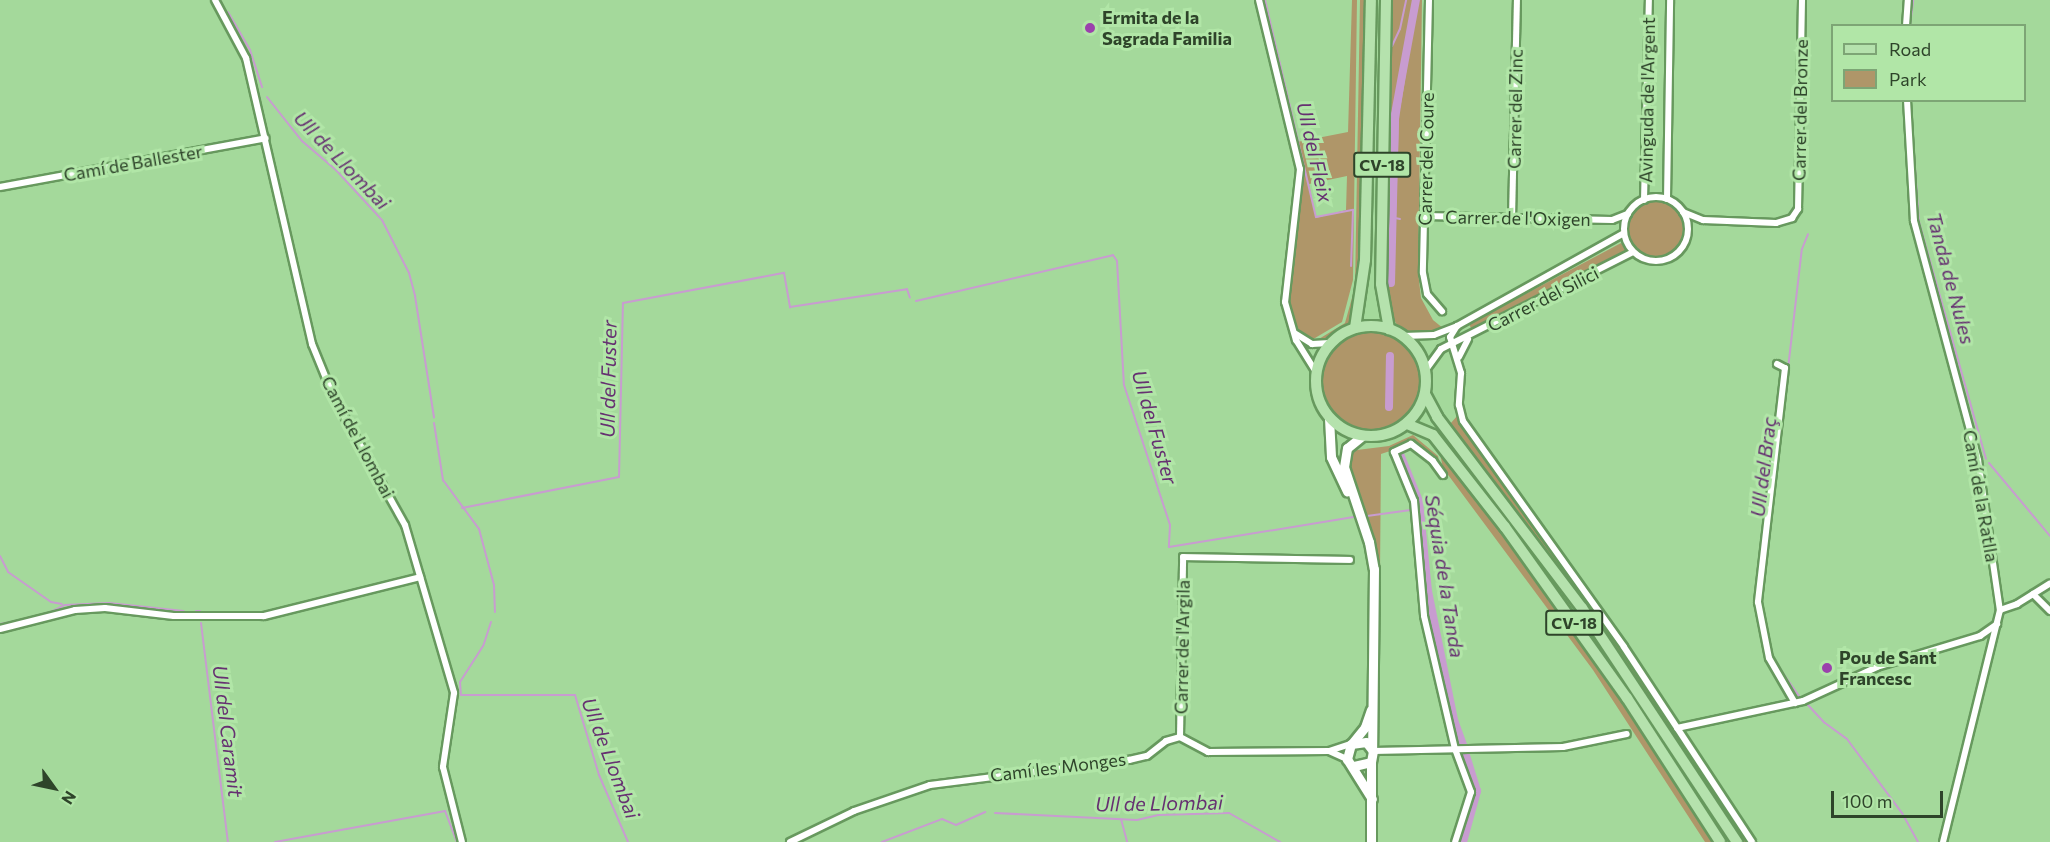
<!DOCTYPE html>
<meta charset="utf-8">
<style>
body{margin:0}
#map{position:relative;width:2050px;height:842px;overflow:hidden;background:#a4d99b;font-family:Commissioner,sans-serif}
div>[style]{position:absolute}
.green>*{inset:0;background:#af9669}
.round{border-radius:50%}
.stream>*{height:2px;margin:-1px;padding:0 1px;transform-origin:1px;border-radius:1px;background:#c89cd0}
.canal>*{height:8px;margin:-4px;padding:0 4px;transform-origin:4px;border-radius:4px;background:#c89cd0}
.roads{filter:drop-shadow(2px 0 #67995e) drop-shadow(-2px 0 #67995e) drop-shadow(0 2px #67995e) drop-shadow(0 -2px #67995e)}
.street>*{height:6px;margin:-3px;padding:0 3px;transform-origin:3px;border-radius:3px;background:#fff}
.street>.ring{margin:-3px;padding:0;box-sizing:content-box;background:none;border:6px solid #fff;border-radius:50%}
.secondary>*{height:9px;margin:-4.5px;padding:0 4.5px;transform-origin:4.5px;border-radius:4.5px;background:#fff}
.primary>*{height:10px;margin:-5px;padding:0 5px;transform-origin:5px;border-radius:5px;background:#b5e2ad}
.primary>.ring{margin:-5px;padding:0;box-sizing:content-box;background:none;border:10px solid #b5e2ad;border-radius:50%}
.dots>*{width:16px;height:16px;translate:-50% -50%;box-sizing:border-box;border:3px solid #b1e6a7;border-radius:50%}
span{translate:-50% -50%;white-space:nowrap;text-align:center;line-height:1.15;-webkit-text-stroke:6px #b1e6a7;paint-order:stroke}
.shield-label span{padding:2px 4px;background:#b1e6a7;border:2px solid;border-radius:4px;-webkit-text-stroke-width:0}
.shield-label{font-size:16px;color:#2e442a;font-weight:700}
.poi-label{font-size:18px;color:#2e442a;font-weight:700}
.left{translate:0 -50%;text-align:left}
.street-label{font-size:18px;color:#2e442a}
.water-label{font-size:20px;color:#663171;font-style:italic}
.legend{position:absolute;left:1831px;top:24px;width:195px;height:78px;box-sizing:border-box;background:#b1e6a7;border:2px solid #7da575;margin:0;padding:8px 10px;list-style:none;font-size:18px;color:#2e442a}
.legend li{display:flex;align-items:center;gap:12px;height:30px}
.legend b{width:30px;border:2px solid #7da575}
.north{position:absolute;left:24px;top:758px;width:60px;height:60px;-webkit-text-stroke:4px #b1e6a7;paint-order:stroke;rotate:123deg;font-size:16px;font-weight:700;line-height:24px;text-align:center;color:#2e442a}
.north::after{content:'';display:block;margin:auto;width:21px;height:27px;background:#2e442a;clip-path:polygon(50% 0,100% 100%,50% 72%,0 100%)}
.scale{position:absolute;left:1831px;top:791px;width:112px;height:27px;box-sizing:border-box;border:3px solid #2e442a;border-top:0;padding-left:8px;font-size:18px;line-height:21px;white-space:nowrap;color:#2e442a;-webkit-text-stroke:4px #b1e6a7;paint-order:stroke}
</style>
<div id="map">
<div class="green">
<i style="clip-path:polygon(evenodd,1352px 0,1357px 0,1353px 280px,1342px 322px,1310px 341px,1296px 331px,1287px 301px,1303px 184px,1297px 142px,1348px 132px,1352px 0,1347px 176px,1346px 210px,1316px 218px,1309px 184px,1347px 176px)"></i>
<i style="clip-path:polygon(1360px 0,1367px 0,1362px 250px,1352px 320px,1329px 339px,1314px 342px,1345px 323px,1355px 287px)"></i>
<i style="clip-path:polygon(1390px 0,1422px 0,1418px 272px,1421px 298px,1433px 320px,1444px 329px,1429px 334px,1409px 333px,1398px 327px,1390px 312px,1385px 283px)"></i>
<i class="round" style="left:1627px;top:201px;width:56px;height:56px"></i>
<i style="clip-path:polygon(1621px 243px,1627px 252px,1473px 332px,1469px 324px)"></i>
<i class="round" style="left:1321px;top:332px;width:100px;height:100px"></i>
<i style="clip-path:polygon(1458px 415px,1613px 636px,1750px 842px,1743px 842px,1625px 661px,1547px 550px,1450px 424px)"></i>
<i style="clip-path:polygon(1413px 435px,1438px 456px,1441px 469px,1411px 444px,1381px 454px,1380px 576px,1348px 473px,1349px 451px,1389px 446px)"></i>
<i style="clip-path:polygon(1430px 438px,1520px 554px,1605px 674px,1715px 842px,1705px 842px,1593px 670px,1443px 468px,1440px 454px)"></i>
</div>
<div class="stream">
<i style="left:1265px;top:0;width:223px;rotate:76.8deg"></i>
<i style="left:1316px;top:217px;width:38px;rotate:-11deg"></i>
<i style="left:1353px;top:210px;width:56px;rotate:92deg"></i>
<i style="left:228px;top:12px;width:44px;rotate:59.9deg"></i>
<i style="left:250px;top:50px;width:39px;rotate:72deg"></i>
<i style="left:1910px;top:26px;width:26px;rotate:-83deg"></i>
<i style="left:1392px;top:46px;width:19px;rotate:-65deg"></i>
<i style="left:1400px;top:29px;width:30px;rotate:-78deg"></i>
<i style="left:267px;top:97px;width:56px;rotate:51.5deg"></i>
<i style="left:302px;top:141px;width:45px;rotate:40.5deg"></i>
<i style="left:336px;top:170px;width:68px;rotate:47.4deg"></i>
<i style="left:382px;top:220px;width:59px;rotate:63deg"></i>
<i style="left:409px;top:273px;width:24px;rotate:75deg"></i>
<i style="left:415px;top:296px;width:123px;rotate:81.1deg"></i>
<i style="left:1910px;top:100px;width:122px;rotate:85.8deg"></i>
<i style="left:1919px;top:222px;width:246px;rotate:74.2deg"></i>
<i style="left:1400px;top:219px;width:5px;rotate:-169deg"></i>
<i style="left:1395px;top:218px;width:99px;rotate:-88.3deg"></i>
<i style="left:1398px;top:119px;width:119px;rotate:-81.3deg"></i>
<i style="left:916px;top:301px;width:202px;rotate:-13.1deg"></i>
<i style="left:1113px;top:255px;width:7px;rotate:56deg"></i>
<i style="left:1117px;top:261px;width:124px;rotate:86.8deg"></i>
<i style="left:1124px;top:385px;width:147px;rotate:71.8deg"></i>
<i style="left:1170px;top:525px;width:22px;rotate:93deg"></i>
<i style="left:1169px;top:547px;width:187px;rotate:-9.2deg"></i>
<i style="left:434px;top:423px;width:58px;rotate:81deg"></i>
<i style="left:443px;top:480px;width:61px;rotate:53.7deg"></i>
<i style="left:479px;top:529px;width:58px;rotate:75deg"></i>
<i style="left:494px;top:585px;width:27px;rotate:88deg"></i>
<i style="left:1989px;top:463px;width:95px;rotate:50.1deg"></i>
<i style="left:462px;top:508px;width:160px;rotate:-11.2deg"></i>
<i style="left:619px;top:477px;width:174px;rotate:-88.7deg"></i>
<i style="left:623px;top:303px;width:164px;rotate:-10.6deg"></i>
<i style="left:784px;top:273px;width:35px;rotate:80deg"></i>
<i style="left:790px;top:307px;width:118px;rotate:-8.7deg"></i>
<i style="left:907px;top:289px;width:9px;rotate:72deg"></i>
<i style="left:1367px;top:516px;width:44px;rotate:-7.8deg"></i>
<i style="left:0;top:556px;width:18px;rotate:63deg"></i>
<i style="left:8px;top:572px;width:52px;rotate:34.9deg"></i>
<i style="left:51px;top:602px;width:11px;rotate:10deg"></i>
<i style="left:1427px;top:583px;width:95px;rotate:80.3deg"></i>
<i style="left:1443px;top:677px;width:66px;rotate:75.1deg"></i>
<i style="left:196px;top:611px;width:4px"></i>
<i style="left:47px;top:614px;width:20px;rotate:-27deg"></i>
<i style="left:65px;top:605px;width:44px;rotate:-2.6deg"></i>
<i style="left:109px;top:603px;width:75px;rotate:6.1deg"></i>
<i style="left:491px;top:622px;width:25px;rotate:108deg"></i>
<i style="left:483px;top:646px;width:43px;rotate:122.6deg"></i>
<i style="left:460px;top:682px;width:13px;rotate:86deg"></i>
<i style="left:461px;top:695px;width:114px"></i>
<i style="left:575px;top:695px;width:84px;rotate:73.3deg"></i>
<i style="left:599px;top:775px;width:73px;rotate:66.6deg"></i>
<i style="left:201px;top:623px;width:221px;rotate:83deg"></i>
<i style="left:0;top:624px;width:34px;rotate:-10deg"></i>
<i style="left:1799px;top:696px;width:45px;rotate:-125.1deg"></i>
<i style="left:1773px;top:659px;width:58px;rotate:-101.9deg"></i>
<i style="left:1761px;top:602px;width:355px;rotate:-83.4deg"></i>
<i style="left:1802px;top:249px;width:16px;rotate:-68deg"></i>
<i style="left:1807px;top:704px;width:26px;rotate:47deg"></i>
<i style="left:1825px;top:723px;width:27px;rotate:36deg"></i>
<i style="left:1847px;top:739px;width:92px;rotate:53.4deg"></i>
<i style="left:1902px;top:813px;width:33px;rotate:61deg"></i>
<i style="left:995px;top:813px;width:142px;rotate:2.8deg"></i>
<i style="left:1137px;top:820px;width:23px;rotate:-13deg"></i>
<i style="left:1159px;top:815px;width:70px;rotate:-1.6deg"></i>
<i style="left:1229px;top:813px;width:59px;rotate:29.6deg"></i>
<i style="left:1121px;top:819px;width:24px;rotate:75deg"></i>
<i style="left:275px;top:842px;width:173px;rotate:-10.3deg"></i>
<i style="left:445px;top:811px;width:33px;rotate:69deg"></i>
<i style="left:882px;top:842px;width:64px;rotate:-21deg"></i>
<i style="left:942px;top:819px;width:15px;rotate:23deg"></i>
<i style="left:956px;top:825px;width:32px;rotate:-24deg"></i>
<i style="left:1460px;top:842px;width:46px;rotate:-72.3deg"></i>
<i style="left:1474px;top:798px;width:45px;rotate:-104deg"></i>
</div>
<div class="canal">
<i style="left:1391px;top:283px;width:169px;rotate:-88.6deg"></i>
<i style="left:1395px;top:114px;width:116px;rotate:-79.6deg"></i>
<i style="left:1389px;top:407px;width:51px;rotate:-88.9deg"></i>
<i style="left:1398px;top:449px;width:56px;rotate:68deg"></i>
<i style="left:1419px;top:501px;width:90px;rotate:84.3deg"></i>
<i style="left:1428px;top:591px;width:132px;rotate:78.6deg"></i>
<i style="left:1454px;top:720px;width:27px;rotate:70deg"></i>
<i style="left:1463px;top:842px;width:53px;rotate:-74.6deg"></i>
<i style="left:1477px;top:791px;width:41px;rotate:-107.1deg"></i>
</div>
<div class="roads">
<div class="street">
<i style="left:215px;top:0;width:66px;rotate:61.9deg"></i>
<i style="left:246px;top:58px;width:294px;rotate:77deg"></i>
<i style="left:312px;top:344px;width:58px;rotate:67.8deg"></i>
<i style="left:334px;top:398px;width:145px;rotate:60.8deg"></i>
<i style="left:405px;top:525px;width:175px;rotate:73.7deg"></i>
<i style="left:454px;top:693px;width:75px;rotate:98.5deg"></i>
<i style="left:443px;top:767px;width:77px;rotate:75.8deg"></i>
<i style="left:1259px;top:0;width:174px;rotate:76.4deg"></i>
<i style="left:1300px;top:169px;width:134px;rotate:96.4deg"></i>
<i style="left:1285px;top:302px;width:40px;rotate:74deg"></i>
<i style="left:1296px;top:340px;width:38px;rotate:58deg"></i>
<i style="left:1429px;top:0;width:273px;rotate:91.3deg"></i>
<i style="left:1423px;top:273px;width:21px;rotate:79deg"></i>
<i style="left:1427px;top:294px;width:23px;rotate:49deg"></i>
<i style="left:1906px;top:26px;width:26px;rotate:-86deg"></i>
<i style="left:1907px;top:100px;width:121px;rotate:86.7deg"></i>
<i style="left:1914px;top:221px;width:247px;rotate:75deg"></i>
<i style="left:1978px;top:460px;width:152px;rotate:81.7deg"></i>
<i style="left:2000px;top:610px;width:239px;rotate:103.8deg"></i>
<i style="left:0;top:187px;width:270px;rotate:-10.4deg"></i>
<i class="ring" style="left:1624px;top:197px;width:58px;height:58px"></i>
<i style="left:1667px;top:199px;width:199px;rotate:-89.1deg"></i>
<i style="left:1644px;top:200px;width:200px;rotate:-88.6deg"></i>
<i style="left:1683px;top:212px;width:22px;rotate:22deg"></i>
<i style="left:1703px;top:220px;width:73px;rotate:2.4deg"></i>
<i style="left:1776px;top:223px;width:17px;rotate:-17deg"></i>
<i style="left:1792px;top:218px;width:11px;rotate:-56deg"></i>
<i style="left:1798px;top:209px;width:209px;rotate:-88.9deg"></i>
<i style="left:1425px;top:216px;width:187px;rotate:1.2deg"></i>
<i style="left:1612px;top:220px;width:17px;rotate:-21deg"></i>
<i style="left:1512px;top:218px;width:218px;rotate:-88.7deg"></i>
<i style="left:1457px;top:326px;width:13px;rotate:122deg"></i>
<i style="left:1450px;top:337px;width:38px;rotate:73deg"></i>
<i style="left:1461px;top:373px;width:32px;rotate:94deg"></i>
<i style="left:1459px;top:405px;width:16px;rotate:76deg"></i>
<i style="left:1463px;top:421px;width:277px;rotate:54.5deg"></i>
<i style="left:1624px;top:647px;width:233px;rotate:56.7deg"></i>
<i style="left:1296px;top:334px;width:19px;rotate:32deg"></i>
<i style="left:1312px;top:344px;width:18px;rotate:-3deg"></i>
<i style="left:1403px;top:336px;width:31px;rotate:-2deg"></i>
<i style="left:1434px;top:335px;width:25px;rotate:-21deg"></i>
<i style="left:1457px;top:326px;width:191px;rotate:-29.1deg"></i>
<i style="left:1459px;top:357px;width:20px;rotate:-63deg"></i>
<i style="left:1777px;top:364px;width:9px;rotate:27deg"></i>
<i style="left:1785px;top:368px;width:236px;rotate:96.6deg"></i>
<i style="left:1758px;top:602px;width:57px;rotate:78.9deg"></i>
<i style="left:1769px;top:658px;width:52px;rotate:60deg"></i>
<i style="left:1425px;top:371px;width:27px;rotate:-54deg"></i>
<i style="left:1441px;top:349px;width:215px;rotate:-26.8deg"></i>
<i style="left:1443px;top:475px;width:17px;rotate:-126deg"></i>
<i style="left:1433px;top:461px;width:28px;rotate:-142deg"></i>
<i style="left:1411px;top:444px;width:19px;rotate:155deg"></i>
<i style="left:1394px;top:452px;width:53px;rotate:67.8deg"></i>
<i style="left:1414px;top:501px;width:115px;rotate:85deg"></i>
<i style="left:1424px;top:616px;width:137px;rotate:76.9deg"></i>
<i style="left:1455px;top:749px;width:46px;rotate:69.6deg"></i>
<i style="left:1471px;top:792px;width:52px;rotate:107.7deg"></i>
<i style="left:2033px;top:594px;width:24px;rotate:45deg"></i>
<i style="left:2000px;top:610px;width:18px;rotate:-19deg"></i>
<i style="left:2017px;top:604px;width:39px;rotate:-32deg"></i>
<i style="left:0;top:629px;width:77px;rotate:-14.2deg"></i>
<i style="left:75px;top:610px;width:30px;rotate:-4deg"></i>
<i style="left:105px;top:608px;width:69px;rotate:6.6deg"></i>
<i style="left:174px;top:616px;width:90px"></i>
<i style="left:264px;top:616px;width:161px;rotate:-14deg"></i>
<i style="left:1677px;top:728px;width:129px;rotate:-12.1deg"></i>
<i style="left:1803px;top:701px;width:81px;rotate:-24.7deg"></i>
<i style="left:1877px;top:667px;width:108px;rotate:-16.8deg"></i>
<i style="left:1980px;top:636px;width:21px;rotate:-35deg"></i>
<i style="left:1180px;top:737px;width:180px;rotate:-89deg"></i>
<i style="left:1183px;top:557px;width:167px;rotate:1deg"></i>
<i style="left:1329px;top:751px;width:20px;rotate:24deg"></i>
<i style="left:1373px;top:751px;width:190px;rotate:-1.2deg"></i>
<i style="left:1563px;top:747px;width:65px;rotate:-11.5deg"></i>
<i style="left:790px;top:842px;width:71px;rotate:-25.8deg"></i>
<i style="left:854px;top:811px;width:80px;rotate:-18.9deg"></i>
<i style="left:930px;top:785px;width:201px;rotate:-7.2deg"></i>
<i style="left:1129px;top:760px;width:18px;rotate:-13deg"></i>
<i style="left:1147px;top:756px;width:24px;rotate:-38deg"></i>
<i style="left:1166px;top:741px;width:15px;rotate:-16deg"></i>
<i style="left:1180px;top:737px;width:32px;rotate:28deg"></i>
<i style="left:1208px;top:752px;width:121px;rotate:-0.5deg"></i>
<i style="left:1329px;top:751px;width:23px;rotate:-18deg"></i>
</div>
<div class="secondary">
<i style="left:1329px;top:418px;width:39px;rotate:87deg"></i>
<i style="left:1331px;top:457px;width:38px;rotate:65deg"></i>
<i style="left:1362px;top:436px;width:19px;rotate:141deg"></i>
<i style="left:1347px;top:448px;width:19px;rotate:99deg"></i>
<i style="left:1344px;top:467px;width:79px;rotate:71.6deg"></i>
<i style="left:1369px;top:542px;width:27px;rotate:80deg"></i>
<i style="left:1374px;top:569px;width:179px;rotate:90.6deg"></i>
<i style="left:1353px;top:742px;width:19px;rotate:-51deg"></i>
<i style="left:1365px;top:727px;width:18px;rotate:-71deg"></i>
<i style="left:1371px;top:762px;width:80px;rotate:90deg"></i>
<i style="left:1354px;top:766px;width:17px;rotate:-13deg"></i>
<i style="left:1371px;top:762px;width:11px;rotate:-80deg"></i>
<i style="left:1373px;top:751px;width:11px;rotate:-128deg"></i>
<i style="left:1366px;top:742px;width:15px;rotate:172deg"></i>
<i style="left:1351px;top:744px;width:16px;rotate:105deg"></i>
<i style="left:1347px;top:759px;width:47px;rotate:58deg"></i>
</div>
<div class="primary">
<i style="left:1386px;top:0;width:284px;rotate:91deg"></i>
<i style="left:1381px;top:284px;width:46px;rotate:79.9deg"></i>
<i class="ring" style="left:1316px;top:326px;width:100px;height:100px"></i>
<i style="left:1355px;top:328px;width:69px;rotate:-81.6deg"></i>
<i style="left:1365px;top:260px;width:260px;rotate:-88.7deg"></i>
<i style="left:1425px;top:394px;width:26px;rotate:62deg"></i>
<i style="left:1437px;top:417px;width:240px;rotate:52.8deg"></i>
<i style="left:1582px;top:608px;width:281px;rotate:56.5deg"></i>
<i style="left:1407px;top:424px;width:28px;rotate:23deg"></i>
<i style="left:1433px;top:435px;width:117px;rotate:52deg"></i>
<i style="left:1505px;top:527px;width:210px;rotate:54.5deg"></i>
<i style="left:1627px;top:698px;width:171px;rotate:57.1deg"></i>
</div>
</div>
<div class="dots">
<i style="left:1090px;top:28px;background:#9b41ac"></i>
<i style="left:1827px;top:668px;background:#9b41ac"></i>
</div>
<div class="shield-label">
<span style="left:1382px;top:165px">CV-18</span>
<span style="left:1574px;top:623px">CV-18</span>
</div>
<div class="poi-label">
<span class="left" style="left:1102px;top:28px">Ermita de la<br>Sagrada Familia</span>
<span class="left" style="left:1839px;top:668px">Pou de Sant<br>Francesc</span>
</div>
<div class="street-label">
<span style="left:1647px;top:100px;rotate:-89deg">Avinguda de l'Argent</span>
<span style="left:1515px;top:109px;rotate:-89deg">Carrer del Zinc</span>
<span style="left:1800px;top:110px;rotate:-89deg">Carrer del Bronze</span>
<span style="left:1426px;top:159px;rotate:-89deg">Carrer del Coure</span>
<span style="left:133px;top:163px;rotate:-10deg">Camí de Ballester</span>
<span style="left:1518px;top:218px;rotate:1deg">Carrer de l'Oxigen</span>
<span style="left:1543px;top:299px;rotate:-27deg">Carrer del Silici</span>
<span style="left:358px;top:437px;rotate:62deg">Camí de Llombai</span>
<span style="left:1981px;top:496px;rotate:80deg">Camí de la Ratlla</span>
<span style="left:1182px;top:647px;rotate:-89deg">Carrer de l'Argila</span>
<span style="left:1058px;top:767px;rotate:-7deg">Camí les Monges</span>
</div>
<div class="water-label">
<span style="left:1315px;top:152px;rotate:77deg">Ull del Fleix</span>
<span style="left:342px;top:160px;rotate:46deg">Ull de Llombai</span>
<span style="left:1951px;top:278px;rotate:75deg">Tanda de Nules</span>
<span style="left:608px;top:379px;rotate:-89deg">Ull del Fuster</span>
<span style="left:1155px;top:427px;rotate:74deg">Ull del Fuster</span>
<span style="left:1763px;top:467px;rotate:-83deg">Ull del Braç</span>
<span style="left:1445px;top:576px;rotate:81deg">Séquia de la Tanda</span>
<span style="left:228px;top:731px;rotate:83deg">Ull del Caramit</span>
<span style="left:611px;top:758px;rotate:69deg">Ull de Llombai</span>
<span style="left:1159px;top:803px;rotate:-1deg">Ull de Llombai</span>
</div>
<ul class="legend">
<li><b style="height:8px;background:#b5e2ad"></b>Road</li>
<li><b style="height:16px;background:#af9669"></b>Park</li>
</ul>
<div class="north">N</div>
<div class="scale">100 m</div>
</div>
